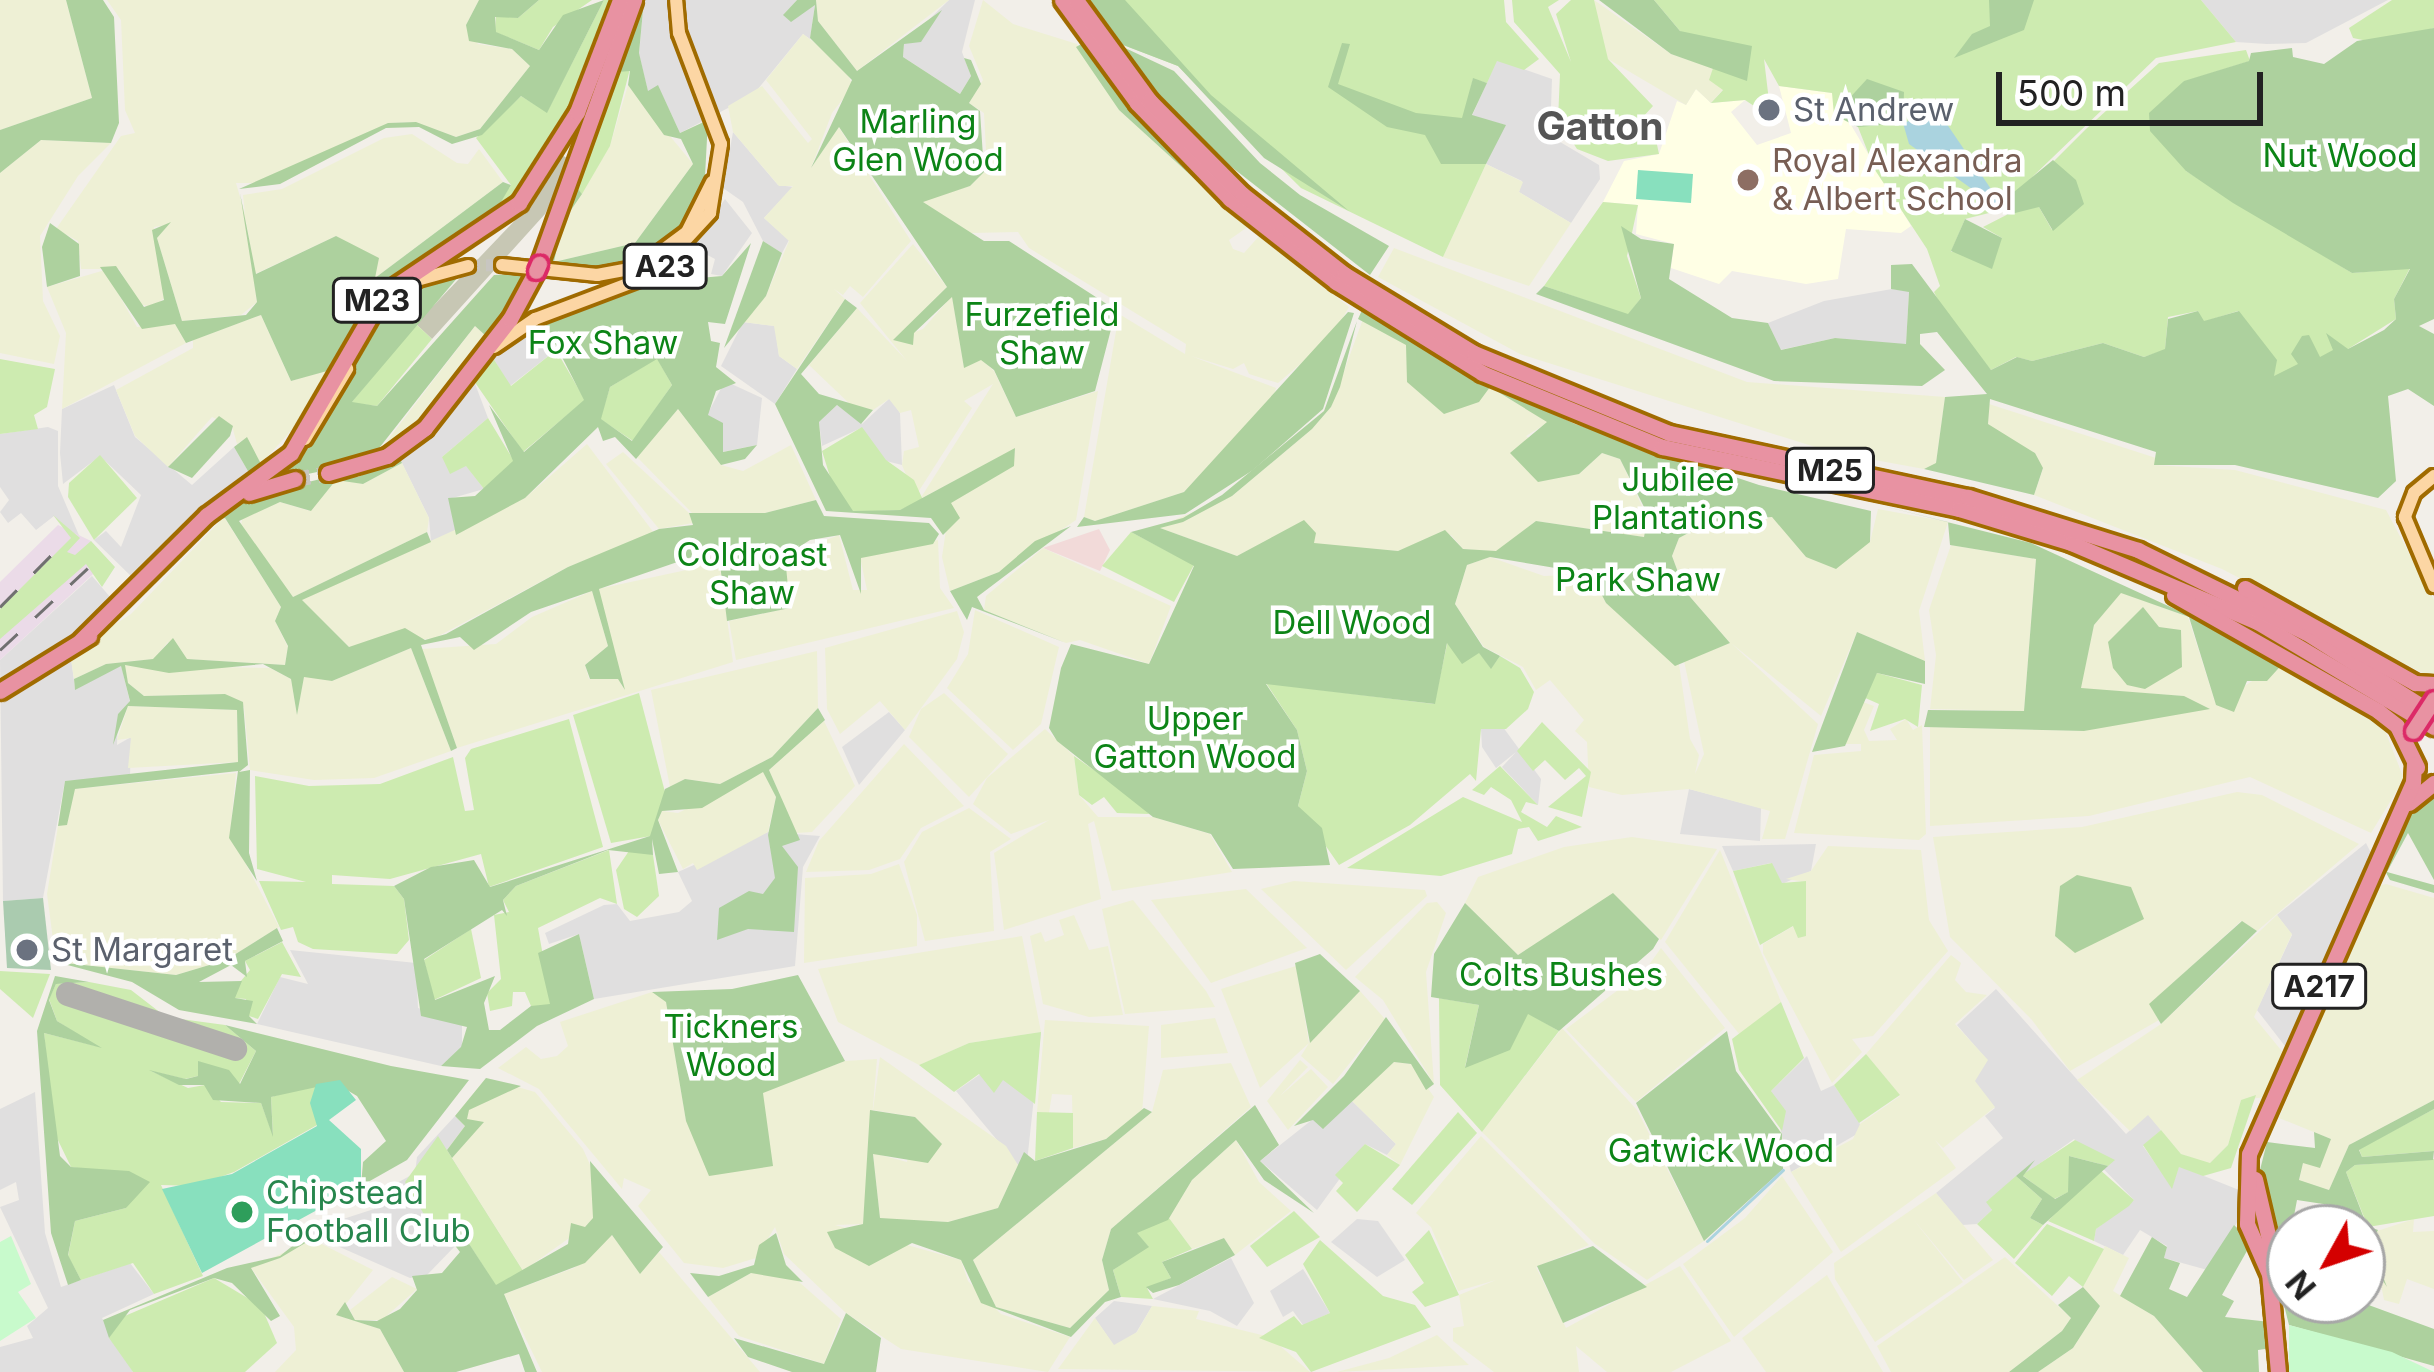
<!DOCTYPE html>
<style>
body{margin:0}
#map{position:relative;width:2434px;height:1372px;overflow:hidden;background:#f2efe9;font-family:Inter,sans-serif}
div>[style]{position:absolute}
.residential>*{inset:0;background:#e0dfdf}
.commercial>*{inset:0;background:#f2dad9}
.industrial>*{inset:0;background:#ebdbe8}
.education>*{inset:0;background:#ffffe5}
.construction>*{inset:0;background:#c7c7b4}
.farmland>*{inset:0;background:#eef0d5}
.grass>*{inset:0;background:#cdebb0}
.forest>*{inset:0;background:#add19e}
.cemetery>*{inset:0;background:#aacbaf}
.park>*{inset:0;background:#c8facc}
.pitch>*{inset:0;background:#88e0be}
.water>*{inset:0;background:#aad3df}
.stream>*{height:3px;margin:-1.5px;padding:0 1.5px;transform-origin:1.5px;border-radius:1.5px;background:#aad3df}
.runway>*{height:24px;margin:-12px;padding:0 12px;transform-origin:12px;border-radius:12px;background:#b1b0ac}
.major-tunnel>*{height:12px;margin-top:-6px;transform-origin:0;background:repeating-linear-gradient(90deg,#c8c6c1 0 12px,transparent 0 18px)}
.highway-tunnel>*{height:15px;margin-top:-7.5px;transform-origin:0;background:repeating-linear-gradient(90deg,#c8c6c1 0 15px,transparent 0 23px)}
.roads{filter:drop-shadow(3px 0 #a06b00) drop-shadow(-3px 0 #a06b00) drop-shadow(0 3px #a06b00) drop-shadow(0 -3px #a06b00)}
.major>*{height:12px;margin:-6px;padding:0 6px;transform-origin:6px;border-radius:6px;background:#fcd6a4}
.highway>*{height:15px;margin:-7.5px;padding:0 7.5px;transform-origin:7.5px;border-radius:7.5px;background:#e892a2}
.rail>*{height:3px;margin-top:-1.5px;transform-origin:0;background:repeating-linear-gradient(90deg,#707070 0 24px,transparent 0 48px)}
.bridges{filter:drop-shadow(3px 0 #dc2a67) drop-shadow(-3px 0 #dc2a67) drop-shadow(0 3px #dc2a67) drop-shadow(0 -3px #dc2a67)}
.highway-bridge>*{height:15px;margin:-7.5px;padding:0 7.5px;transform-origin:7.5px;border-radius:7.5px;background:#e892a2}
.dots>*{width:33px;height:33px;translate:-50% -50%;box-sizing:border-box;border:6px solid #fff;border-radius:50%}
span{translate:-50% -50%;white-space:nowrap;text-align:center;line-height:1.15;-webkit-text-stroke:9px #fff;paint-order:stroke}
.shield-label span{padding:3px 9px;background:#fff;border:3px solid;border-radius:9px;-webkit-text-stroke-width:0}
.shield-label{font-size:30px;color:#222;font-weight:700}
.worship-label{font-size:33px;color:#5b616d}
.left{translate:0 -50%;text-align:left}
.park-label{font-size:33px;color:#0c8416}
.education-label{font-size:33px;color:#785e54}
.leisure-label{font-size:33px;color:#27864d}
.quarter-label{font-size:39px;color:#555;font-weight:700}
.north{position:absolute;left:2266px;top:1204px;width:120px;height:120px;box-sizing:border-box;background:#fff;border:3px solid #a7a7a7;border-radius:50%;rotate:230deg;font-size:33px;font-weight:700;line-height:48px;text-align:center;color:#222}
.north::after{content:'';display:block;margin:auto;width:42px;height:54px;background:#d40000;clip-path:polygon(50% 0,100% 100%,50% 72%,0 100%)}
.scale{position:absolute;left:1996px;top:72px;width:267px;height:54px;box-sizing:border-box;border:6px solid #222;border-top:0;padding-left:15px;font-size:36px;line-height:42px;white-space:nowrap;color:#222;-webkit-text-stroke:9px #fff;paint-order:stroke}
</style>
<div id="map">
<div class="residential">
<i style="clip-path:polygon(644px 0,797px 0,784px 14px,815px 4px,810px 39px,803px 34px,753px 95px,680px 133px,658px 86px,648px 92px,639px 54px)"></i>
<i style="clip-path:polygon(949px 0,975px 0,962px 52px,971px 76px,960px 94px,903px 57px,904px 44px)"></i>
<i style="clip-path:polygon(2201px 0,2388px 0,2306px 43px,2267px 44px,2236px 42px)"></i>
<i style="clip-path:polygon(1497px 60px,1552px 79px,1550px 136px,1599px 165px,1600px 179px,1571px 223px,1519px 192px,1522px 181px,1486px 164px,1505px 125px,1472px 116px)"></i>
<i style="clip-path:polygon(733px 132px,778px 185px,793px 187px,764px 218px,789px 240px,782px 253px,763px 241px,743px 202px,723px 188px)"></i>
<i style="clip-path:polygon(725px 199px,752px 233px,722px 276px,711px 274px,715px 259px,692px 247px)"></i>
<i style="clip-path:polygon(1892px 289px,1909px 291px,1906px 345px,1835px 338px,1780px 350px,1768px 323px,1824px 301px)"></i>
<i style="clip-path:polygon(544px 322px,556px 350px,510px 386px,493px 358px)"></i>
<i style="clip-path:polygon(743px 322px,775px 326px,779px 356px,797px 369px,775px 404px,721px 366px)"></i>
<i style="clip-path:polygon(474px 381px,488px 418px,442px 457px,466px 465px,484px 489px,449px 499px,456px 533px,431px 542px,429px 518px,399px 457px,432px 437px)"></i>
<i style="clip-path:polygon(725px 381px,762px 398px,757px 445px,722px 452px,707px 415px)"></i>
<i style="clip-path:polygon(114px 385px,135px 437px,192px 485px,234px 447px,252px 478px,135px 580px,94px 540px,106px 531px,121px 547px,141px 495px,100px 456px,63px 484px,60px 453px,62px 409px)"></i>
<i style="clip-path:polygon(890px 398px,900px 413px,902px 465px,886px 461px,861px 428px,822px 446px,819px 422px,837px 405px,862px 424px)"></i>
<i style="clip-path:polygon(48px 427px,58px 431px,58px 486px,81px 540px,54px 516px,36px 530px,21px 513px,8px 523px,0 512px,9px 500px,0 487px,0 434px)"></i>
<i style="clip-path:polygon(92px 576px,117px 605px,69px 642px,75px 689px,121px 665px,130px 702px,118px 714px,117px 745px,131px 737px,130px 777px,65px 781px,43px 898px,3px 901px,0 660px)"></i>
<i style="clip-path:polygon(889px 712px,905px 730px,859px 785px,842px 747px)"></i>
<i style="clip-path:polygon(1500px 723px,1541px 779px,1538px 805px,1502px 767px,1516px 752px,1496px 768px,1482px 747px,1481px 729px)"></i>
<i style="clip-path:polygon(1689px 789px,1761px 808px,1760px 841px,1680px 834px)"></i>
<i style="clip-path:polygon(768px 832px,820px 836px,803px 867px,795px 966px,594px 999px,579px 934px,549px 944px,545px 933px,604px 905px,617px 904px,630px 921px,679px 912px,692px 901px,678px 872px)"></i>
<i style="clip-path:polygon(2366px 843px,2371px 853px,2288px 1050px,2257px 1010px,2292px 935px,2277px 915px)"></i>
<i style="clip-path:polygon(1816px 844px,1811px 871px,1782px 884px,1771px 863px,1733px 871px,1722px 846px)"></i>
<i style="clip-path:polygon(290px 950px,416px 963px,418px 1008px,462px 1021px,462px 1047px,441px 1066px,257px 1024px,280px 977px,308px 984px)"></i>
<i style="clip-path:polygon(1996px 989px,2126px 1134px,2148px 1114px,2161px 1130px,2143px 1146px,2172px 1187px,2179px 1166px,2239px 1190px,2242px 1213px,2211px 1271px,2164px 1258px,2167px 1246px,2140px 1230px,2123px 1255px,2094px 1241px,2096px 1229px,2134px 1200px,2074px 1139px,1987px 1201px,1992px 1210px,1977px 1224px,1962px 1225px,1936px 1193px,2003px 1138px,1985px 1116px,1995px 1108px,1962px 1080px,1987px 1060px,1957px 1025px)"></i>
<i style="clip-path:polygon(1041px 1032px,1027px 1162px,1018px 1165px,956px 1091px)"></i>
<i style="clip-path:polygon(1807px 1056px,1821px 1091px,1834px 1085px,1864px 1130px,1791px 1172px,1771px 1091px)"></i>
<i style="clip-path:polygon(35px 1092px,45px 1233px,61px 1287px,130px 1263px,154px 1294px,102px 1318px,133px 1372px,0 1372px,0 1347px,33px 1338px,27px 1326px,48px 1308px,0 1207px,19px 1200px,16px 1182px,0 1190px,0 1109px)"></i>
<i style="clip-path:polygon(1351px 1100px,1396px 1144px,1387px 1155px,1365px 1144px,1317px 1210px,1260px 1161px,1313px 1119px,1324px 1128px)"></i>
<i style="clip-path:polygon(455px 1116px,465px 1126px,447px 1150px,523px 1271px,456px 1245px,427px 1275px,410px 1278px,308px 1233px,327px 1216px,337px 1221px,374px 1209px,386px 1189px,415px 1173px,417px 1157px)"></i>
<i style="clip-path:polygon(1357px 1219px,1378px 1221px,1405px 1260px,1377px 1277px,1331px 1242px)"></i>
<i style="clip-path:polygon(1231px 1258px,1254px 1303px,1237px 1326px,1210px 1311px,1153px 1299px)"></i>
<i style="clip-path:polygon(1303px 1269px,1330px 1313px,1303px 1325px,1293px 1311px,1283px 1317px,1270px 1291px)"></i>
<i style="clip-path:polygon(1114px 1301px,1152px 1306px,1136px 1333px,1114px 1346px,1095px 1318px)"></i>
</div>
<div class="commercial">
<i style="clip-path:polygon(1099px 529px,1110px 550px,1100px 571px,1043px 548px)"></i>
</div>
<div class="industrial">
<i style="clip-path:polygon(58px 525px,91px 541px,104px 564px,0 660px,0 582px)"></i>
</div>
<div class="education">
<i style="clip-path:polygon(1779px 86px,1832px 93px,1911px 226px,1901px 233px,1846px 229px,1838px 279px,1806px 284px,1732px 271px,1719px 284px,1671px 268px,1674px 244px,1636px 234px,1638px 205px,1603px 202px,1624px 161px,1659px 154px,1677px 101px,1686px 105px,1696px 89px,1711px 103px,1745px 100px,1731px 112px,1757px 145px,1791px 133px)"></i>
</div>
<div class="construction">
<i style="clip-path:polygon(561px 155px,572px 160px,545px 214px,432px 339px,416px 324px,522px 213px)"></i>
</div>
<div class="farmland">
<i style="clip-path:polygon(0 0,66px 0,92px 98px,0 130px)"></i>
<i style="clip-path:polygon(107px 0,479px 0,466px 25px,478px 44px,512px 49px,530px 66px,480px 129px,456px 137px,414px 122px,390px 123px,264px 183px,236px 183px,245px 214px,243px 195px,282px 189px,384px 138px,412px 134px,457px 163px,468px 164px,479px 149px,503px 182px,375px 278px,375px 265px,336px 236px,255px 274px,245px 216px,257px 302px,241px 315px,182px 321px,157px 238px,167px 225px,154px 227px,166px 297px,152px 307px,139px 304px,119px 269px,81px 269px,78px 241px,56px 229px,121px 136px,135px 133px,125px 110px,121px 20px)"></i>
<i style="clip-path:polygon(816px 0,949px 0,857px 71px,818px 21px)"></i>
<i style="clip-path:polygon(983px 0,1013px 24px,1077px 44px,1119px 110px,1249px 226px,1229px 240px,1233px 249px,1244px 253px,1260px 235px,1349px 307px,1331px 338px,1278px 383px,1249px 374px,1244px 363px,1233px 369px,1191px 356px,1276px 388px,1274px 395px,1184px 492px,1095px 521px,1084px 517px,1119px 314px,1185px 354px,1186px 344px,1029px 248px,1018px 232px,970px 233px,921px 201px,970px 186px,987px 169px,984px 113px,969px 103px,983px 80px,969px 46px)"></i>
<i style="clip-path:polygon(1594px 0,1671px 54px,1713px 68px,1710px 80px,1723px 89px,1711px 103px,1696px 89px,1686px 105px,1608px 59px,1592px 17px)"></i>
<i style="clip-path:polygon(803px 34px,843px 64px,853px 86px,832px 113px,811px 168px,838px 126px,911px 241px,863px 297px,850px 286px,843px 295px,834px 289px,845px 299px,797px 369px,779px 356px,774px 326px,743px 322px,766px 296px,789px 241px,764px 218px,793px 186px,779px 186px,733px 132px,728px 106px,762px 86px,808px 143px,812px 139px,766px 80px)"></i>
<i style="clip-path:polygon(628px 85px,693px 164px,635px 243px,554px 262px,562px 223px,610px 146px)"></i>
<i style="clip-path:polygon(41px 140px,111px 143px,78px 176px,40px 236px,43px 301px,60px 336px,54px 364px,0 353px,0 173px)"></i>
<i style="clip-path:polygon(1486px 164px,1523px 182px,1519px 192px,1571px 223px,1529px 286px,1443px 257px)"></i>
<i style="clip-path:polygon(913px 244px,947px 287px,895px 339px,923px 329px,952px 296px,964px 367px,981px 359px,994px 371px,1016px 417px,1098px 391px,1076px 520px,999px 572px,950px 591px,942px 557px,950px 503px,1013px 466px,1015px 449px,920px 499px,993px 384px,964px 401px,972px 408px,915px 497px,902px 465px,904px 451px,919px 447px,911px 410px,900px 413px,889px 399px,873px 410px,853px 407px,809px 365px,857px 308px,907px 361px,860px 303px)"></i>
<i style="clip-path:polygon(1394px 248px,1747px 382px,1945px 397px,1936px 464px,1924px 469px,1831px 452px,1520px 354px,1378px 277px)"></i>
<i style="clip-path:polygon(105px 270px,137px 327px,175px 323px,186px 343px,62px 409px,66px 333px,47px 287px)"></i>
<i style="clip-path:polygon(261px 315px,291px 381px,328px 370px,308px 412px,260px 465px,246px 438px,237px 444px,232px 426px,212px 417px,168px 467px,135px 436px,116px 390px,193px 348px,193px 340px)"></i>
<i style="clip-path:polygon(1363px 319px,1407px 345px,1407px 382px,1489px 387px,1549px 422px,1526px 436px,1579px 474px,1602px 453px,1620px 459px,1648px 519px,1644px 537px,1536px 521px,1497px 552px,1463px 549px,1451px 535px,1398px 551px,1263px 543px,1237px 556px,1157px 527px,1232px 496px,1312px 429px,1331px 407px)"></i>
<i style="clip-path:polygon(475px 326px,486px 336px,436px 404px,377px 454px)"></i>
<i style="clip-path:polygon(1989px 404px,2156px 458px,2155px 465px,2235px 470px,2386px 510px,2434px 600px,2434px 679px,2222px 569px,2034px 495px,2043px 469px,2035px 453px,1999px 438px,1988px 424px)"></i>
<i style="clip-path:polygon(678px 409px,721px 465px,743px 471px,791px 445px,816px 500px,765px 513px,692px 513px,637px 457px)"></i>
<i style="clip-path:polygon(587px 444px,654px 533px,568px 567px,435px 638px,349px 647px,301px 600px,525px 498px)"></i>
<i style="clip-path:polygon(623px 452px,689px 513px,693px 523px,659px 529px,606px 464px)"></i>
<i style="clip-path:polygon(402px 463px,429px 518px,427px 532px,293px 597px,240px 532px,243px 514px,280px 502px,310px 511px,337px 479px,363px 484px)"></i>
<i style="clip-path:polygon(1878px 509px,1948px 522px,1919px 611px,1925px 661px,1857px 632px,1821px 716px,1731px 643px,1818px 724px,1785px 839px,1762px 839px,1770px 811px,1689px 789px,1622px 795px,1589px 787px,1587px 742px,1575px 731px,1584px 720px,1550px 680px,1536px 690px,1523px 667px,1484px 647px,1455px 604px,1467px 565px,1490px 557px,1544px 576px,1591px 574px,1606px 603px,1679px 664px,1690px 739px,1699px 755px,1695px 774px,1704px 754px,1684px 661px,1730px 643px,1685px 591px,1672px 556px,1679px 538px,1709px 522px,1773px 517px,1806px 557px,1870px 542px)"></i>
<i style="clip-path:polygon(224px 517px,281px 607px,275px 621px,288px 647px,285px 665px,186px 659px,168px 642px,154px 659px,106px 664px,74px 679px,70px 653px,131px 614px)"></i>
<i style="clip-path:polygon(839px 535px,853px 590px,867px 590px,860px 557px,938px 540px,940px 588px,954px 608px,736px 660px,729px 621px,789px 608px,785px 556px)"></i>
<i style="clip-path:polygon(1951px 545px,2036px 559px,2024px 711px,1930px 709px,1936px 655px,1929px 610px)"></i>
<i style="clip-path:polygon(1043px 548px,1171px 606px,1149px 664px,1080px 640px,1066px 643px,984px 610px,986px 596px)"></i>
<i style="clip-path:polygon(718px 553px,733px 662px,457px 748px,422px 649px,496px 644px,532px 617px,592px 591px,608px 646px,585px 665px,589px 679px,619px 679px,623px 688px,598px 589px,691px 569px)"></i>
<i style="clip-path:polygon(2121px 592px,2188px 617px,2216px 705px,2278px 664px,2384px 728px,2404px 779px,2371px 833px,2250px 777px,2089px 816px,1930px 826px,1930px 727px,2084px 731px,2184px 696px,2080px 689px,2094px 625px)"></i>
<i style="clip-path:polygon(975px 610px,1059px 647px,1041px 724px,1013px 750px,947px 688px,968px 654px)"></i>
<i style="clip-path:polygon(957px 611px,964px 632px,957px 659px,905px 730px,880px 701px,840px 734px,827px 709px,825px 648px)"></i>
<i style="clip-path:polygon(411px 648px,451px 751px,374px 778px,314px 780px,250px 770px,244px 707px,225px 694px,144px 696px,128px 683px,124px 665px,270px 668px,291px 679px,297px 714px,304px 676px,332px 681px)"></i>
<i style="clip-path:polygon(817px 651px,818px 708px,772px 757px,720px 784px,685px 779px,670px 787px,651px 690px)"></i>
<i style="clip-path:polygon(944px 693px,1008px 754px,969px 797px,909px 737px,921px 709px)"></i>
<i style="clip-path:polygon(1860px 701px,1874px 706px,1864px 730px,1869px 741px,1897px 740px,1890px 729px,1906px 719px,1913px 730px,1922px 725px,1926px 834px,1919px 840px,1794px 833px,1814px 755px,1861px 751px,1861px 744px,1845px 744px)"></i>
<i style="clip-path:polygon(128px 706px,237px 710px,238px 762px,128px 768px,131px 738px,117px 740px)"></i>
<i style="clip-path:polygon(824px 721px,855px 786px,812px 832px,796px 833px,769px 770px)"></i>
<i style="clip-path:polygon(1045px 729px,1074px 756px,1079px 795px,1098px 817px,1153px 817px,1210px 834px,1232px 872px,1112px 891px,1094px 821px,1088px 824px,1101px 899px,1004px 930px,994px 853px,1049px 820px,1011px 834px,973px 804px,987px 778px)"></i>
<i style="clip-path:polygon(904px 744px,964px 806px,921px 828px,900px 859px,869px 870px,806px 872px,819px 841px)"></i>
<i style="clip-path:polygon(764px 771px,776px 797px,768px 832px,697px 870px,693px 863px,683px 869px,658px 820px,662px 811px,678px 813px)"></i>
<i style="clip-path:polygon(236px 773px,230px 834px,279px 927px,226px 960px,176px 975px,56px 962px,47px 894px,58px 826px,67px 824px,74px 789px)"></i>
<i style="clip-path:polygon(2237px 792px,2262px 795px,2359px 844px,2257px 931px,2241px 921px,2150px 1004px,2159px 1020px,2070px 1071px,2032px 1020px,1950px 937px,1933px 837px,2082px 827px)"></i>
<i style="clip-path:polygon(969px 808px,1011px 839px,990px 852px,994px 931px,925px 941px,904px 862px,922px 832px)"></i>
<i style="clip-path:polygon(1632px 837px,1717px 849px,1661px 940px,1613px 894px,1518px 955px,1465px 903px,1478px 877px,1564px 847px)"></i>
<i style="clip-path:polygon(1828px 846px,1921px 850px,1929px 920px,1948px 951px,1873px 1036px,1852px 1039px,1862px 1052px,1832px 1083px,1763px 953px,1763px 944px,1804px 920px,1806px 882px,1786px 879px,1811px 871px)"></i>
<i style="clip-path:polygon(1720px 850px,1781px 1002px,1740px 1035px,1665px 942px)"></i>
<i style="clip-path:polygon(899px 864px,917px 915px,917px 946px,804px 963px,805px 878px,871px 874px)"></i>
<i style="clip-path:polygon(1294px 881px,1425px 890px,1427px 896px,1346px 970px,1261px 889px)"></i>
<i style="clip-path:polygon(2386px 884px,2434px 898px,2434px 1100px,2349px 1145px,2329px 1190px,2299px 1181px,2303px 1163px,2331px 1139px,2279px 1118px,2377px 886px)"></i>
<i style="clip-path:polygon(1246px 889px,1307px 948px,1211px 983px,1151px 900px)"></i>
<i style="clip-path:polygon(1133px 900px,1206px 991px,1215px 1007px,1125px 1014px,1102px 909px)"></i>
<i style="clip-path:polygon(1437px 902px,1446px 913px,1426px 972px,1434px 1084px,1383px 1000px,1355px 977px,1427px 903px)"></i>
<i style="clip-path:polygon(1074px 915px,1089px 950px,1108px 946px,1123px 1015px,1089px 1017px,1043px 1004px,1030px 936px,1041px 932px,1045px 942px,1064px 935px,1059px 920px)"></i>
<i style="clip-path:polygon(2277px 915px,2292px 934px,2254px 1017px,2285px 1055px,2266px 1097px,2241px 1100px,2228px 1145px,2209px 1164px,2181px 1154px,2148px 1115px,2130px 1131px,2077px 1080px,2161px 1024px)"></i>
<i style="clip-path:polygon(1022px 936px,1041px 1032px,969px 1043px,919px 1065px,838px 1022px,818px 969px)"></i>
<i style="clip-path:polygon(1661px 948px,1725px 1028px,1636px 1102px,1566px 1029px,1646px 969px)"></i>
<i style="clip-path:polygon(1951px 955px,1961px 963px,1955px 980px,1966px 992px,1987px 995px,1955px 1024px,1988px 1060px,1975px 1081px,1995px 1107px,1943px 1148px,1935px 1140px,1956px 1168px,1841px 1252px,1791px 1172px,1853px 1139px,1860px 1124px,1900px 1096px,1866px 1054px)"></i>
<i style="clip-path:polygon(1296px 966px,1309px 1043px,1360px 991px,1385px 1019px,1333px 1084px,1301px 1056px,1309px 1043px,1260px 1088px,1221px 989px)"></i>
<i style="clip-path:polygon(652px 992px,666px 1001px,686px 1121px,845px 1061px,877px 1059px,863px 1224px,835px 1225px,961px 1260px,968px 1281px,1001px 1314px,1070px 1337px,1048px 1372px,901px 1349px,846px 1313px,784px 1254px,775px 1227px,756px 1258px,723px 1268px,684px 1263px,638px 1206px,651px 1190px,624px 1178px,622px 1189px,539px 1089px,498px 1068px,526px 1047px,541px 1059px,557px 1056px,568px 1046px,560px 1022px)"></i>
<i style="clip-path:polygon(1215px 1018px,1228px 1053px,1161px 1058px,1161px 1025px)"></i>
<i style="clip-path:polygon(1045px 1020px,1149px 1026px,1142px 1113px,1106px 1139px,1073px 1148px,1072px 1095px,1052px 1094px,1049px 1113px,1037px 1112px)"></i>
<i style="clip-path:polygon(1562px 1028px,1637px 1110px,1704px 1241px,1647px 1280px,1595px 1244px,1482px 1132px)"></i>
<i style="clip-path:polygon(880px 1057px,1006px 1146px,1018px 1165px,998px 1208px,948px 1222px,880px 1219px,873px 1153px,907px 1162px,915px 1117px,873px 1110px)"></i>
<i style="clip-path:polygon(1300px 1060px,1308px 1067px,1280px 1096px,1311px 1069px,1328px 1087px,1288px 1130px,1267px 1101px)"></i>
<i style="clip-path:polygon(1394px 1062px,1411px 1064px,1434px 1097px,1400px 1165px,1387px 1155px,1396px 1144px,1351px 1100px)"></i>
<i style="clip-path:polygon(1231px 1063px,1251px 1107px,1111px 1229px,1102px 1260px,1109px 1290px,1070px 1328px,996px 1307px,973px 1260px,1152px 1112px,1163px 1070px)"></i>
<i style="clip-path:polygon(486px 1078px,535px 1092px,583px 1149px,596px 1178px,593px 1221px,523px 1271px,447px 1150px,465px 1126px,455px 1116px)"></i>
<i style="clip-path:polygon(1481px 1136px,1589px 1245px,1536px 1267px,1566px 1328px,1680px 1266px,1731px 1341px,1671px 1372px,1607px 1372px,1576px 1346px,1579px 1372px,1494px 1372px,1453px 1341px,1453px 1328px,1464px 1326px,1459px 1295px,1496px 1280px,1458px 1291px,1431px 1227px,1416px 1213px)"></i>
<i style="clip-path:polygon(1236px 1140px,1259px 1182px,1291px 1211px,1235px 1255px,1224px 1238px,1192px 1249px,1169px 1218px,1192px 1180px)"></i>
<i style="clip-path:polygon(1782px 1176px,1833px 1252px,1734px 1337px,1683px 1264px,1745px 1218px)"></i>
<i style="clip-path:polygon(1936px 1193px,1993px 1260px,1964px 1280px,1913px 1219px,1963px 1282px,1875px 1342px,1835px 1279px,1834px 1263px)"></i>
<i style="clip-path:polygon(2414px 1219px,2413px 1232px,2434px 1231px,2434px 1289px,2407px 1279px,2399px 1304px,2384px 1300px,2371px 1233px)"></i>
<i style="clip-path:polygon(612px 1235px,640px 1273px,659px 1252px,760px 1372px,542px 1372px,504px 1294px,574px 1268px)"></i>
<i style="clip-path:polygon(312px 1239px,373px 1270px,337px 1315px,380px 1329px,404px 1372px,275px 1372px,296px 1350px,294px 1327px,251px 1268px)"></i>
<i style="clip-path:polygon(2105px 1246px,2129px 1258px,2113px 1291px,2154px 1316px,2203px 1372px,2038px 1372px,2073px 1348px,2100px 1306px,2083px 1287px)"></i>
<i style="clip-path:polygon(2005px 1257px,2071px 1318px,2062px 1331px,2009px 1372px,1891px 1372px,1877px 1346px)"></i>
<i style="clip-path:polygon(751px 1273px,790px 1274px,841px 1319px,824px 1364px,739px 1336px,708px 1297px)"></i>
<i style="clip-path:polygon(1827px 1275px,1883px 1372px,1766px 1372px,1742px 1338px)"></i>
<i style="clip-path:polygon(392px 1277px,417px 1289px,382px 1320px,355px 1320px,350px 1310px)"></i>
<i style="clip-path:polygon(1152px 1306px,1199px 1311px,1196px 1319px,1270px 1337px,1310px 1372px,1058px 1369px,1095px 1318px,1114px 1345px,1137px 1332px)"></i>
<i style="clip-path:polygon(1437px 1335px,1469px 1365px,1337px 1372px,1389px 1358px)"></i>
</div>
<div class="grass">
<i style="clip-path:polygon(539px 0,592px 0,553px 27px,539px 50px,495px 32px,496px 14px,518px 18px)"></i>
<i style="clip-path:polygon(604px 0,613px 0,582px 94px,524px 192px,493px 212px,511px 185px,476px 138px,521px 96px,547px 112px)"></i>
<i style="clip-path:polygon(1084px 0,1504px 0,1506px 22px,1539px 59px,1524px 70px,1497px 61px,1487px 83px,1473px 79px,1463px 119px,1445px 139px,1486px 164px,1443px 257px,1301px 188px,1178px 66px,1108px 39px)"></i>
<i style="clip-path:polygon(1512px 0,1559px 0,1548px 7px,1571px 62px,1556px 14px,1571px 0,1594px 0,1608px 59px,1653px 106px,1642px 118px,1652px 121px,1659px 154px,1608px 161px,1577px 149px,1558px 120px,1560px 74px,1514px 22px)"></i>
<i style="clip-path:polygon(1654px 0,2201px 0,2236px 42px,2156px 58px,1997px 211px,1965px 219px,1951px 252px,2002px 238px,1983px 227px,2024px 206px,2039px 207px,2052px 230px,2054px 161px,2086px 129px,2159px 63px,2246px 50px,2250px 61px,2183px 82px,2186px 171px,2352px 273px,2410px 268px,2394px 299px,2396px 319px,2348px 349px,2272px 377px,2238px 311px,2203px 322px,2198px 311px,2168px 317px,2165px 350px,2144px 357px,2103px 343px,2032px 361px,2016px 357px,1991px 370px,1950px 324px,1934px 292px,1940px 286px,1927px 249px,1875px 170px,1858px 127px,1867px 81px,1834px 115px,1832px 93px,1779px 86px,1764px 59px,1769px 101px,1757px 108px,1745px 100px,1711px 103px,1723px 90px,1709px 80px,1713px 68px,1747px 80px,1680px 31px)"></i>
<i style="clip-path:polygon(2392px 0,2434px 0,2434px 28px,2377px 43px,2353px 38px,2349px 28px)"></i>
<i style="clip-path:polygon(630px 69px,610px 146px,582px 194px,576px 188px,587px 147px,618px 72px)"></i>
<i style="clip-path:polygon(1603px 202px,1638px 205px,1627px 256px,1641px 298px,1628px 315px,1544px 286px)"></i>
<i style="clip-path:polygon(416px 324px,432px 339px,377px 406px,351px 403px)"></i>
<i style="clip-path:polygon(556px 350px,585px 400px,523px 452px,474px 381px,493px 358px,511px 386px)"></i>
<i style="clip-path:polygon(657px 358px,672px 385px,633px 441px,600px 419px,610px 387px)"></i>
<i style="clip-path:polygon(0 359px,55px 369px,47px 407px,34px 415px,38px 429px,0 434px)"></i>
<i style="clip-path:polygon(488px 418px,514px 461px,484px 489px,466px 466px,450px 474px,442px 457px)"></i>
<i style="clip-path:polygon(862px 427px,886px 460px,914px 480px,923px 500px,900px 510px,853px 512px,836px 496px,822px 451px)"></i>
<i style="clip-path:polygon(100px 455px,137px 498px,94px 540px,68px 497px,69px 483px)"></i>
<i style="clip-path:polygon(53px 515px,80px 538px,67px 552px,75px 555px,91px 541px,115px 567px,102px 587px,86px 564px,0 639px,0 609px,71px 538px)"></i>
<i style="clip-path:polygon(1131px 532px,1194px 565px,1174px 602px,1102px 566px)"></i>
<i style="clip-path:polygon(1448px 640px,1479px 652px,1491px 668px,1500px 656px,1520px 668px,1534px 692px,1528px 709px,1506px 729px,1481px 729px,1476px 781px,1470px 774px,1410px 825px,1339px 865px,1298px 806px,1307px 771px,1297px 730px,1266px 683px,1434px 704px)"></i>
<i style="clip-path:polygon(1877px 673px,1922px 685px,1918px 727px,1905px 719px,1870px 731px,1879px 704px,1863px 697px)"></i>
<i style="clip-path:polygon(639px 693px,665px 792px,651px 836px,611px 843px,573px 715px)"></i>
<i style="clip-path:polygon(569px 719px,603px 847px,489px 887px,481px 854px,390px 879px,332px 875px,332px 884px,394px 886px,404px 899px,409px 940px,397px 954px,313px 949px,298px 942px,293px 927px,281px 930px,259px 881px,306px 882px,257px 869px,255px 776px,309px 786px,380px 784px,453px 757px,465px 811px,474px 810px,465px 758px,471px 749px)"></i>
<i style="clip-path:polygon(1542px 722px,1591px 772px,1582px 817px,1548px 807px,1586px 776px,1579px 768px,1565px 780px,1545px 760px,1533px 771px,1517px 751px)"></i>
<i style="clip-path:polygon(1074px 756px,1139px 802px,1149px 814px,1117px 813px,1104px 797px,1092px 805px,1079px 795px)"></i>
<i style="clip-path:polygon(1500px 766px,1538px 805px,1526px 802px,1521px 812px,1547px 827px,1556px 816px,1582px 827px,1538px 841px,1529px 827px,1518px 829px,1512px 854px,1441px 876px,1347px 868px,1463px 797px,1522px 822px,1511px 800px,1491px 787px,1484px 795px,1472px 790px)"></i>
<i style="clip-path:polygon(631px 848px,653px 855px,659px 896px,637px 917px,624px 909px,616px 870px)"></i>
<i style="clip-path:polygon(609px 850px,617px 904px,600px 898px,538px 928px,552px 1006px,531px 1006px,525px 992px,513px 992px,512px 1006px,490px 1011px,487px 993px,501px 979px,494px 915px,509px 912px,503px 900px,516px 886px)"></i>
<i style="clip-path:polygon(1772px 863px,1782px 883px,1806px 881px,1806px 936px,1798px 938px,1793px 926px,1760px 945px,1733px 871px)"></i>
<i style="clip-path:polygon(471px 929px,481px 978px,434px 1000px,424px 960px)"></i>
<i style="clip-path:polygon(282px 942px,301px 977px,282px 974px,258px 1019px,249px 1016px,246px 999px,234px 998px,236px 987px,250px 970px,245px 961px)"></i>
<i style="clip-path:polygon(0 971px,50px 974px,33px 1018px,0 989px)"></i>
<i style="clip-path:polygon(89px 982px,131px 990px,166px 1017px,225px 1025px,256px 1051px,239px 1084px,199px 1062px,198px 1076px,185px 1079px,151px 1071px,188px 1088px,205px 1085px,221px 1102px,261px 1103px,273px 1135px,271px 1097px,316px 1084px,317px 1125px,234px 1172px,195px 1186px,161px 1185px,203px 1276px,154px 1294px,133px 1263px,81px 1280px,68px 1256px,75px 1221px,126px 1208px,138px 1177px,71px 1167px,53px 1130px,44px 1033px,96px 1046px,57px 1021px,49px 999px,56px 984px)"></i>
<i style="clip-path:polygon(1439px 998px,1479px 1005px,1465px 1067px,1528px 1013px,1559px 1031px,1482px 1132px,1440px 1085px)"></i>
<i style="clip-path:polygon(1781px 1002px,1804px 1058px,1771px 1091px,1786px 1111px,1782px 1131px,1739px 1070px,1732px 1039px)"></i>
<i style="clip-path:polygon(1041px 1032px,1035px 1104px,1003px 1080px,994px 1093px,979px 1074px,954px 1092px,919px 1065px,969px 1043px)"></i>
<i style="clip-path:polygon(1866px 1054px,1900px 1095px,1859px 1123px,1834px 1085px)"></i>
<i style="clip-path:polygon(2256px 1095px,2231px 1168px,2203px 1176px,2179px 1167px,2172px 1189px,2143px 1145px,2161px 1130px,2181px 1154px,2210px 1163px,2228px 1145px,2241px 1100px)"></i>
<i style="clip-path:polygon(2434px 1109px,2434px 1151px,2362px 1157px,2359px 1149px)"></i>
<i style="clip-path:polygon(1037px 1112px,1073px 1113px,1073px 1148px,1035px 1161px)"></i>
<i style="clip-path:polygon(1458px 1112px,1477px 1133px,1412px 1205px,1392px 1189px)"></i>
<i style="clip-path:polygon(438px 1136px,523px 1271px,496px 1286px,460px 1230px,425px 1216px,405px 1182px)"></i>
<i style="clip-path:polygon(2075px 1140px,2115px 1160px,2108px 1166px,2069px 1156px,2069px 1192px,2054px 1199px,2022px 1175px)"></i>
<i style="clip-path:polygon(1365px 1144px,1400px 1165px,1357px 1212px,1336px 1191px,1343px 1183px,1335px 1175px)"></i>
<i style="clip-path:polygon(2434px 1159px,2434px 1216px,2368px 1227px,2346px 1172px,2355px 1165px)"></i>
<i style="clip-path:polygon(2098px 1168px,2134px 1200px,2129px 1206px,2096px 1229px,2094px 1241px,2048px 1221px)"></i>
<i style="clip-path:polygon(2016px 1176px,2042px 1199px,2030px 1218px,2043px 1225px,2014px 1259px,1977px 1224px,1992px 1210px,1986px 1202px)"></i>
<i style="clip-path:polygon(1294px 1211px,1320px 1237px,1267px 1267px,1250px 1246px)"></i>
<i style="clip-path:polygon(1169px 1218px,1192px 1249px,1162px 1262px,1171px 1278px,1147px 1288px,1153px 1299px,1121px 1297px,1113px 1270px,1148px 1246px,1136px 1233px)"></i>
<i style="clip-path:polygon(2047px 1224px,2104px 1249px,2083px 1287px,2069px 1276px,2052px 1296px,2015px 1263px)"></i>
<i style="clip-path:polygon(1429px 1230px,1459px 1295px,1425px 1307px,1412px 1292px,1424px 1283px,1405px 1255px)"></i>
<i style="clip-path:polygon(1320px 1240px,1383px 1296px,1415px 1305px,1431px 1327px,1311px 1372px,1296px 1352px,1259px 1338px,1294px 1316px,1302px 1325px,1330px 1313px,1303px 1264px)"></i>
<i style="clip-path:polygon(214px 1278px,261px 1306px,277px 1343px,245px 1372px,133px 1372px,109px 1338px,120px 1318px)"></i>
</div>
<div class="forest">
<i style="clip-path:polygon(66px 0,103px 0,114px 17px,119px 123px,111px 143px,41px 140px,0 173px,0 130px,92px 98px)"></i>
<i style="clip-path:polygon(479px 0,539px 0,518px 18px,495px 17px,496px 32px,539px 50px,563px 15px,604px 0,547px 113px,521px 96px,482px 135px,452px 144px,419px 127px,386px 128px,280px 184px,239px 189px,388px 123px,416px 122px,456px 137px,480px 129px,530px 66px,512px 49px,469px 41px,466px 25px)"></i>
<i style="clip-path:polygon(638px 0,644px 0,639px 53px,648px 91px,658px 85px,680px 133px,708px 120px,704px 195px,692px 218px,641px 262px,595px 271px,543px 266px,587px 147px,577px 188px,582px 194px,562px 223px,554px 262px,635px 243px,693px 164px,681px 139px,664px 135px,628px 85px,630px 71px,618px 72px)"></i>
<i style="clip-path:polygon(797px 0,816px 0,818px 21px,857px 71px,942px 10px,921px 42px,904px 44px,903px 57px,960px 94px,971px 76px,964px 58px,971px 60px,981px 84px,969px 103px,980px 111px,984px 172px,970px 186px,923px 202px,984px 241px,1009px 241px,1116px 310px,1095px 391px,1016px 417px,994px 370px,981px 360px,964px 368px,952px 297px,914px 333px,913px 345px,893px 340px,947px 287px,839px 127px,811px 168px,852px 80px,810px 38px,815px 5px,791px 22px,783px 15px)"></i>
<i style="clip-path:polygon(1087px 0,1125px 0,1211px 95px,1349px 211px,1264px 158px,1178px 66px,1110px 40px)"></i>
<i style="clip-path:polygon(1599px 0,1654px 0,1680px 31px,1752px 46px,1747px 81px,1671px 54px)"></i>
<i style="clip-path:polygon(1989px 0,2034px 0,2024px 30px,1954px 58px,1972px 34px,1990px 26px)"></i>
<i style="clip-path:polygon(2434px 28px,2434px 319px,2419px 326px,2434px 334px,2434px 406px,2408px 389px,2388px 396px,2396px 481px,2378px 498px,2235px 465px,2154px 465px,2156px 452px,1990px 399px,1988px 424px,2035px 453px,2043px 468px,2034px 495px,1924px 469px,1936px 463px,1945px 397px,1987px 394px,1937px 332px,1920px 334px,1920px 344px,1945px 370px,1922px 386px,1774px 381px,1536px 294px,1544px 286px,1628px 314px,1641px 298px,1621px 226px,1641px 239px,1674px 244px,1669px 279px,1732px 318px,1768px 323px,1781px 350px,1835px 338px,1906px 344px,1909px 292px,1891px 289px,1891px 265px,1912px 264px,1991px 370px,2017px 357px,2032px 361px,2103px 343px,2144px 357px,2165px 349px,2168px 319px,2198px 311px,2204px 321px,2239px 311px,2277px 360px,2274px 376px,2298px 364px,2291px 354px,2302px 336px,2309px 335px,2320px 357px,2333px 350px,2326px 333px,2348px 349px,2384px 330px,2396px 319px,2394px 299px,2410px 269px,2352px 273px,2233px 203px,2186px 171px,2150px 131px,2149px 113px,2184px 81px,2249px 61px,2251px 53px,2292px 48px,2293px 57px,2324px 64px,2357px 41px)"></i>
<i style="clip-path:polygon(1083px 43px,1125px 98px,1220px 202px,1119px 110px,1076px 47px)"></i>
<i style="clip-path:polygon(1342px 43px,1350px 44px,1338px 84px,1416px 113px,1462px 118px,1473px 78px,1487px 83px,1472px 115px,1506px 125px,1486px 164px,1441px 164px,1425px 135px,1387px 127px,1328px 87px)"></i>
<i style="clip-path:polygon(1123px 47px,1174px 71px,1260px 163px,1300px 195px,1389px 246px,1370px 275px,1220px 158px,1120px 53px)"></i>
<i style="clip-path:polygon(1867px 79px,1904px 92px,1903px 123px,1858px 127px,1834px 115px)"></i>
<i style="clip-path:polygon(2053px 160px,2076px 180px,2084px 204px,2053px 231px,2039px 207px,2007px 215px,1991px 189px,2009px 196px)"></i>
<i style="clip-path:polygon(503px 182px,511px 185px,492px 217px,379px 292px,283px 454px,252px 478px,234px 447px,247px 437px,261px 464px,282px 448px,327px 371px,291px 381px,261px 315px,186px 343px,175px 324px,142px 329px,100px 267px,116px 266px,144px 307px,164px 300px,152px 230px,171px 222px,157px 238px,182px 321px,246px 315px,257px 302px,240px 193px,256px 274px,336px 236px,379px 258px,375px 278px)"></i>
<i style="clip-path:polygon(1965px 219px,2002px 238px,1992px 269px,1951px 251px)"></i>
<i style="clip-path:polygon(50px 223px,79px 244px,80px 276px,47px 287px,42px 247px)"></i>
<i style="clip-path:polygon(763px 241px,782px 253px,766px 296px,724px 348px)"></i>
<i style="clip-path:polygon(evenodd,751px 243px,725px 324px,708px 322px,711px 341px,720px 343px,716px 367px,736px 383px,716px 391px,708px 415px,723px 423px,723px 452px,757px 445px,745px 459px,721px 465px,678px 409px,636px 459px,615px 437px,603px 441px,598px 427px,525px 498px,456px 535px,448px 498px,475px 496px,513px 461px,489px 405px,524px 452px,584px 400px,544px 322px,670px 269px,677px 280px,722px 276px,751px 243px,657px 359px,672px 385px,632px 441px,601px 419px,610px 387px,657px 359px)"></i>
<i style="clip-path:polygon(464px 270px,352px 402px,377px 406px,494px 275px,532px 273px,528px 284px,436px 404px,486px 336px,475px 326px,369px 461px,270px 482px,266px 476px,325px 417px,384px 311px,424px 279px)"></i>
<i style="clip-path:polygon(845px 299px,857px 308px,801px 374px,819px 394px,873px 410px,861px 424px,837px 405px,819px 422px,823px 465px,853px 511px,900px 510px,1015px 448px,1014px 466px,951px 503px,960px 518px,943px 535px,931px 518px,826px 511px,775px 404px)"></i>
<i style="clip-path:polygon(1363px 308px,1487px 383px,1575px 424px,1759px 485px,1871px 511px,1870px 542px,1836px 569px,1806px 557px,1772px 517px,1709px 522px,1679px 538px,1672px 556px,1685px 591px,1730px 643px,1675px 666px,1606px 603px,1591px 574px,1490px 557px,1467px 565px,1455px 604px,1483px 647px,1500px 656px,1491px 669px,1479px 653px,1462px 664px,1447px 643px,1435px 704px,1266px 684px,1297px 730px,1307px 771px,1298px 806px,1322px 828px,1330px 865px,1233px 869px,1211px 834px,1153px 817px,1057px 741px,1049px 728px,1061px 668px,1071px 644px,1149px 664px,1194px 566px,1131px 532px,1183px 518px,1222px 495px,1324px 411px,1357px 321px,1340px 387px,1331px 407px,1312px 429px,1232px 496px,1183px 522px,1160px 528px,1237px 556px,1304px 520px,1316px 533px,1314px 543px,1398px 551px,1445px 530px,1463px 549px,1496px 551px,1536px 521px,1644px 537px,1648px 515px,1620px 459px,1602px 453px,1579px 474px,1538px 482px,1510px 453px,1547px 422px,1490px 387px,1479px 402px,1444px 414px,1407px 382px,1406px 345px,1358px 319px)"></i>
<i style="clip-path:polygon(1348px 312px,1354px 313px,1323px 409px,1253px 470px,1185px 514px,1077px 527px,1084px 517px,1095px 521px,1184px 492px)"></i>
<i style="clip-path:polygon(219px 416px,233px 426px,230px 436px,192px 478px,168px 467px)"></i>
<i style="clip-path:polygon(399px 457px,402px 463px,363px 484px,336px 480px,311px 511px,280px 502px,239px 521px,293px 597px,427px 532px,431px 542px,302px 600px,349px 647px,405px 628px,425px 640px,446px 634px,568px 567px,659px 529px,693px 525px,689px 513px,765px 513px,816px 500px,824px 516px,929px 523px,939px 534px,933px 544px,861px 558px,861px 594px,840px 535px,810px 540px,785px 556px,790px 608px,727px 621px,718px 548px,599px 589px,625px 690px,618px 679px,590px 679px,585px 665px,608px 646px,592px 591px,531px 612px,474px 650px,460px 637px,421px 645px,457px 748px,451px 751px,411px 648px,332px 681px,304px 677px,297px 715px,291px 679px,263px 664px,169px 673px,125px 665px,128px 683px,144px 696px,225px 694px,243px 702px,248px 765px,239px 772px,250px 770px,249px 853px,257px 881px,229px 838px,238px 771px,75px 789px,67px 825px,58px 826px,65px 781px,238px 762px,237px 710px,128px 706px,113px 745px,118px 714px,130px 701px,121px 666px,75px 690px,74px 679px,106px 664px,153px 659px,173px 638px,187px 659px,285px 665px,288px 646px,275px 621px,281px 607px,225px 518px,215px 520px,249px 497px,352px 471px,358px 477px)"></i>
<i style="clip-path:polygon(1879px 505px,2031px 543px,2286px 660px,2267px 681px,2247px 681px,2234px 712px,2216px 705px,2189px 617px,2121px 593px,2094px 625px,2081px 688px,2184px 696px,2210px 709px,2084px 731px,1924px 727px,1928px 710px,2024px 711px,2036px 559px,1950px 545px,1948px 522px)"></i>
<i style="clip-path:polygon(1071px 526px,977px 597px,984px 610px,1066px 643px,972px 607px,967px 620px,950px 591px,999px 572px,1035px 541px)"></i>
<i style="clip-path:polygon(2143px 607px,2159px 627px,2181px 630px,2182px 667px,2145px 689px,2127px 685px,2113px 668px,2108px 642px)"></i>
<i style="clip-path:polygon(1857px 632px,1925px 661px,1925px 684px,1877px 673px,1845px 746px,1812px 752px)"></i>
<i style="clip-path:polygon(818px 708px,825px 720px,769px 770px,800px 840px,782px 846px,798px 867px,794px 932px,748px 929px,717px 940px,719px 908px,749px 891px,763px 894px,775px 878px,768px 835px,776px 797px,763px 772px,702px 808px,662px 811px,658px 820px,678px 872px,659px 874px,652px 839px,653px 855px,608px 850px,516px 886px,503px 900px,507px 916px,502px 910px,424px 959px,435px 1000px,495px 976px,484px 1003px,489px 1030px,500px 1030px,531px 1006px,550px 1004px,538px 953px,579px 934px,594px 999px,537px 1026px,480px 1069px,441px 1066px,461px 1047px,467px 1027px,421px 1016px,404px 899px,394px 886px,431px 867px,474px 860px,490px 887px,650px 836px,665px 789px,685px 779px,720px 784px,772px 757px)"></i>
<i style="clip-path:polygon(2434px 785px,2434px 880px,2408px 833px,2387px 872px,2434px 885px,2434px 893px,2390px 880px,2383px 867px,2410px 804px)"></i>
<i style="clip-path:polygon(2077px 875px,2131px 887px,2144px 919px,2075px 953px,2055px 936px,2060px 886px)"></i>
<i style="clip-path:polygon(1613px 893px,1659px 939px,1653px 949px,1559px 1031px,1528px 1014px,1510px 1050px,1465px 1068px,1479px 1005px,1431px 997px,1434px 954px,1465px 903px,1518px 955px)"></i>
<i style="clip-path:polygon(2242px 921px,2257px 931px,2161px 1024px,2149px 1004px)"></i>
<i style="clip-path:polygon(277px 928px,283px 941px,245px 961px,247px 977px,231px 965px,199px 982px,242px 981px,235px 998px,253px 1001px,249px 1016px,257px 1024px,179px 1010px,132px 982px,56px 962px,176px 975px,226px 960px)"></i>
<i style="clip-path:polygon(1320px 954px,1360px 991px,1310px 1043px,1295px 963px)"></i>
<i style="clip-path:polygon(798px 975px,845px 1061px,763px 1093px,773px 1166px,709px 1176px,686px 1121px,666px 1002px,652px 992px,732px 989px)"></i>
<i style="clip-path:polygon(55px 976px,89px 982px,56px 984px,49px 1000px,57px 1021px,102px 1048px,44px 1033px,60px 1156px,71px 1167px,129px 1171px,150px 1182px,126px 1208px,75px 1221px,68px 1255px,81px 1280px,68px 1285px,51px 1233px,37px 1031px)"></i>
<i style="clip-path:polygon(1386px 1017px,1434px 1084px,1426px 1090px,1411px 1064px,1394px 1062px,1323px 1129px,1313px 1120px,1294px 1126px,1344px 1076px)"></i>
<i style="clip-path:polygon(225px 1025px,391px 1066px,469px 1080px,407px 1160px,361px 1186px,363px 1162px,386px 1141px,357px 1096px,335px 1083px,271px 1097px,273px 1137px,261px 1103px,213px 1100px,204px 1085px,179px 1085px,149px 1070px,186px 1079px,198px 1076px,198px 1061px,229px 1070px,240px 1084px,256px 1051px)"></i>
<i style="clip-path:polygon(1727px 1031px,1736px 1071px,1782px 1134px,1783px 1169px,1704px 1241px,1636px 1103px)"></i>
<i style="clip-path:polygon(486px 1078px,521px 1086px,469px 1110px,467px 1119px,484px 1122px,452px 1158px,447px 1150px,465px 1126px,455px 1116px)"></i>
<i style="clip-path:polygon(2434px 1100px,2434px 1109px,2359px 1150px,2362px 1157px,2434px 1151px,2433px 1160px,2355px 1165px,2346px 1172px,2367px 1226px,2378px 1230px,2370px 1244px,2387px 1287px,2362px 1249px,2362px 1228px,2352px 1228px,2343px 1207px,2297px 1200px,2283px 1274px,2258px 1178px,2267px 1142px,2315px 1148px,2314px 1132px,2331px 1139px,2320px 1168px,2303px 1163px,2299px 1180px,2329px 1190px,2349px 1145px)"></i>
<i style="clip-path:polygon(1255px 1105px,1279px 1145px,1260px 1161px,1314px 1213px,1264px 1180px,1236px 1140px,1192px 1180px,1168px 1220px,1137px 1233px,1149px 1247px,1113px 1270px,1121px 1297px,1105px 1302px,1071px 1337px,981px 1303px,961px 1260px,912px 1243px,869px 1266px,835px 1248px,827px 1232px,863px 1224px,870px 1110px,915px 1117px,942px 1144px,928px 1163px,873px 1154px,880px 1218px,948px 1222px,998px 1208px,1024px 1152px,1035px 1161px,1106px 1139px,1144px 1108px,1152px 1112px,973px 1260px,996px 1307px,1070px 1328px,1109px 1290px,1102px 1260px,1111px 1229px)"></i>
<i style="clip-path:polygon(2069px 1156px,2108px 1166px,2043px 1225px,2030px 1218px,2042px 1199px,2016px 1176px,2035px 1160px,2023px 1176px,2055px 1199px,2068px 1192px)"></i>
<i style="clip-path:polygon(590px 1161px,663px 1247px,640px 1274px,612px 1235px,585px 1263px,504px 1294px,537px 1372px,525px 1372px,519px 1354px,456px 1372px,404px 1372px,380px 1329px,336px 1315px,345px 1302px,355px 1320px,377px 1321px,400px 1309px,417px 1290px,412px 1276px,442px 1273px,460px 1252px,450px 1239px,460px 1230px,496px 1285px,568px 1244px,571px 1223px,585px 1227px,593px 1218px)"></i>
<i style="clip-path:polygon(2234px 1225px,2252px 1242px,2222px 1295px,2234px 1301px,2225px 1317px,2270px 1322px,2272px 1348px,2258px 1350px,2259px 1372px,2203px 1372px,2154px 1316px,2120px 1296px,2152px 1237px,2167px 1247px,2164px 1258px,2180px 1263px,2169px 1289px,2187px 1297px)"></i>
<i style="clip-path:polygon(776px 1233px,786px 1265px,803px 1282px,751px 1273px,708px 1297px,690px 1273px,719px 1276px,754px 1265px,759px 1245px)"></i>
<i style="clip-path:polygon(306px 1235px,312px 1239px,280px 1258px,251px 1268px,280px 1316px,271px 1321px,232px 1283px,214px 1278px,130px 1310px,109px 1338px,103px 1320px,227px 1268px,280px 1256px)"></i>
<i style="clip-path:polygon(1224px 1238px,1235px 1255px,1179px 1285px,1153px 1293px,1146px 1287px,1171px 1278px,1162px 1262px)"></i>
<i style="clip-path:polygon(1593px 1246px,1647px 1287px,1563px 1323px,1537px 1266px)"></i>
<i style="clip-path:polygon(2288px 1286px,2290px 1300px,2355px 1300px,2434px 1329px,2434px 1366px,2289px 1325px,2281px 1293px)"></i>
<i style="clip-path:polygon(2083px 1287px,2100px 1306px,2073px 1348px,2038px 1372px,2009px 1372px,2062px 1331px,2071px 1318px,2058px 1305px)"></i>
<i style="clip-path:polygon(846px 1313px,881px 1338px,876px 1372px,792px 1372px,748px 1357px,734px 1338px,824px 1364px)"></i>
</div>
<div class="cemetery">
<i style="clip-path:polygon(43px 898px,51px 970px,7px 968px,3px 901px)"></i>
</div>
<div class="park">
<i style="clip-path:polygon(11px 1236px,31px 1284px,18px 1292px,36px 1318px,0 1341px,0 1242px)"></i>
<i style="clip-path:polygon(2289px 1325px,2392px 1352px,2434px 1372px,2289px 1372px)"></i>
</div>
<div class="pitch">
<i style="clip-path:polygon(1638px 170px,1693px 174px,1691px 203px,1636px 199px)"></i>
<i style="clip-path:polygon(340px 1080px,356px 1100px,329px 1120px,361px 1149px,361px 1186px,202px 1273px,162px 1189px,232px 1174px,317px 1126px,310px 1103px,316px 1084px)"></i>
</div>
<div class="water">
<i style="clip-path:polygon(1938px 111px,1991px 189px,2000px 209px,1909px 144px,1903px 123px)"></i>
</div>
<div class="stream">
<i style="left:1707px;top:1241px;width:104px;rotate:-43.1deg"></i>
</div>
<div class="runway">
<i style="left:68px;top:994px;width:176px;rotate:18.2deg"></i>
</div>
<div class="major-tunnel">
<i style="left:468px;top:266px;width:34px;rotate:-2deg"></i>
</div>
<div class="highway-tunnel">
<i style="left:295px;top:479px;width:34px;rotate:-10deg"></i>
</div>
<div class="roads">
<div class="major">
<i style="left:502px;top:265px;width:96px;rotate:6deg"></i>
<i style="left:597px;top:275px;width:44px;rotate:-10.5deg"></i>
<i style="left:640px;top:267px;width:59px;rotate:-36.7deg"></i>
<i style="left:687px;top:232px;width:56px;rotate:-63.4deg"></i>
<i style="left:377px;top:314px;width:52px;rotate:-40.4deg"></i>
<i style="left:417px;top:280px;width:53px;rotate:-15.4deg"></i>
<i style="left:494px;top:347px;width:50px;rotate:-34.3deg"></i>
<i style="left:535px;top:319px;width:127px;rotate:-20.7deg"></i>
<i style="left:654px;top:274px;width:83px;rotate:-47.4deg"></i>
<i style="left:710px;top:213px;width:70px;rotate:-80.9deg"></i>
<i style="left:721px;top:144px;width:119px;rotate:-110.7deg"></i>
<i style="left:679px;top:33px;width:33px;rotate:-95deg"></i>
<i style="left:305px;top:439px;width:82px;rotate:-59deg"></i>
<i style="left:2434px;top:476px;width:26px;rotate:140deg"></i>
<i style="left:2414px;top:493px;width:26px;rotate:111deg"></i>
<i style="left:2405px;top:517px;width:75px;rotate:67.2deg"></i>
</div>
<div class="highway">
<i style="left:1062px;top:0;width:127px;rotate:53.9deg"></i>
<i style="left:1137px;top:103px;width:134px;rotate:45.9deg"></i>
<i style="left:1230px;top:199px;width:135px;rotate:38.1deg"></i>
<i style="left:1336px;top:282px;width:172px;rotate:31.9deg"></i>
<i style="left:1482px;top:373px;width:195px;rotate:22.3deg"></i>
<i style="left:1662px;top:447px;width:303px;rotate:11.8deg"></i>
<i style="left:1959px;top:509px;width:117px;rotate:16.9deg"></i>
<i style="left:2071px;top:543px;width:202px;rotate:23deg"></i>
<i style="left:2257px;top:622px;width:206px;rotate:30.7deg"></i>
<i style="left:1076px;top:0;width:124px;rotate:53.9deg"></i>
<i style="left:1149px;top:100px;width:132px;rotate:45.3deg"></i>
<i style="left:1242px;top:194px;width:130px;rotate:38.1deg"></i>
<i style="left:1344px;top:274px;width:152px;rotate:31.3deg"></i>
<i style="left:1474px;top:353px;width:211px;rotate:22.3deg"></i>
<i style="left:1669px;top:433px;width:306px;rotate:12.1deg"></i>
<i style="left:1968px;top:497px;width:178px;rotate:17.3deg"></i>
<i style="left:2138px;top:550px;width:186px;rotate:26.2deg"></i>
<i style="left:2305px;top:632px;width:153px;rotate:32.4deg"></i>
<i style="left:539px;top:264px;width:281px;rotate:-70.2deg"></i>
<i style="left:328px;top:473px;width:61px;rotate:-16.1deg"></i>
<i style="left:387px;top:456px;width:47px;rotate:-36.4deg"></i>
<i style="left:425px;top:428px;width:138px;rotate:-52.1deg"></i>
<i style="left:510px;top:319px;width:55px;rotate:-61.6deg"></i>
<i style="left:249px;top:493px;width:48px;rotate:-16.9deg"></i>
<i style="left:2245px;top:588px;width:195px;rotate:29.2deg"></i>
<i style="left:2415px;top:683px;width:19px;rotate:3deg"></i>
<i style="left:2174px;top:595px;width:235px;rotate:29.6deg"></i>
<i style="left:2378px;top:711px;width:24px;rotate:38deg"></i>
<i style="left:2397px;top:726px;width:46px;rotate:64deg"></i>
<i style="left:81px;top:640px;width:177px;rotate:-44.8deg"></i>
<i style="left:207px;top:515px;width:104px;rotate:-36.4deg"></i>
<i style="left:291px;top:453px;width:184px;rotate:-59.9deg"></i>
<i style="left:383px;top:294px;width:164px;rotate:-33.8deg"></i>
<i style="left:519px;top:203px;width:108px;rotate:-57.5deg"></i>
<i style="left:577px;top:112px;width:120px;rotate:-69deg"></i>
<i style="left:0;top:691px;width:105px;rotate:-31.7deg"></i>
<i style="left:2409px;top:803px;width:32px;rotate:-39deg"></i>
<i style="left:2255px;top:1179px;width:88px;rotate:76.9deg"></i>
<i style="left:2278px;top:1372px;width:98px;rotate:-95.2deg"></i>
<i style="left:2269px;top:1274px;width:55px;rotate:-113.7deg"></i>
<i style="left:2247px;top:1224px;width:70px;rotate:-88.4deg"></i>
<i style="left:2249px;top:1154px;width:407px;rotate:-66.2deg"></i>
<i style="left:2413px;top:782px;width:18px;rotate:-87deg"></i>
</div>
</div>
<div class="rail">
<i style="left:0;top:607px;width:95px;rotate:-45.4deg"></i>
<i style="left:0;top:650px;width:120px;rotate:-43deg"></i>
</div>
<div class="bridges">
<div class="highway-bridge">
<i style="left:536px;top:271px;width:8px;rotate:-67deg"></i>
<i style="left:2413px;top:731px;width:38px;rotate:-57deg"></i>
</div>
</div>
<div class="dots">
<i style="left:1769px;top:110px;background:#6b7280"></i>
<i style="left:1748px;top:180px;background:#8d6e63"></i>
<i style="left:27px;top:950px;background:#6b7280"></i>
<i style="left:242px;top:1212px;background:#2e9e5b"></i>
</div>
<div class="shield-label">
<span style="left:665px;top:266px">A23</span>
<span style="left:377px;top:300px">M23</span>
<span style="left:1830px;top:470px">M25</span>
<span style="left:2319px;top:986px">A217</span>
</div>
<div class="worship-label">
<span class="left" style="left:1793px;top:110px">St Andrew</span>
<span class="left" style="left:51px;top:950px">St Margaret</span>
</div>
<div class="park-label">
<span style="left:918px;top:141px">Marling<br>Glen Wood</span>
<span style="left:2340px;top:156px">Nut Wood</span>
<span style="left:1042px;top:334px">Furzefield<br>Shaw</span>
<span style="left:603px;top:343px">Fox Shaw</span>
<span style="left:1678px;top:499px">Jubilee<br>Plantations</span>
<span style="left:752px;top:574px">Coldroast<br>Shaw</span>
<span style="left:1638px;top:580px">Park Shaw</span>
<span style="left:1352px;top:623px">Dell Wood</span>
<span style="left:1195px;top:738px">Upper<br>Gatton Wood</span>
<span style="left:1561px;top:975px">Colts Bushes</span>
<span style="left:731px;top:1046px">Tickners<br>Wood</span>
<span style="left:1721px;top:1151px">Gatwick Wood</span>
</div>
<div class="education-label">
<span class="left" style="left:1772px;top:180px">Royal Alexandra<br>&amp; Albert School</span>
</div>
<div class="leisure-label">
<span class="left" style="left:266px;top:1212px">Chipstead<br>Football Club</span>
</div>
<div class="quarter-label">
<span style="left:1600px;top:126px">Gatton</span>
</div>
<div class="north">N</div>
<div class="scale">500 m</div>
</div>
